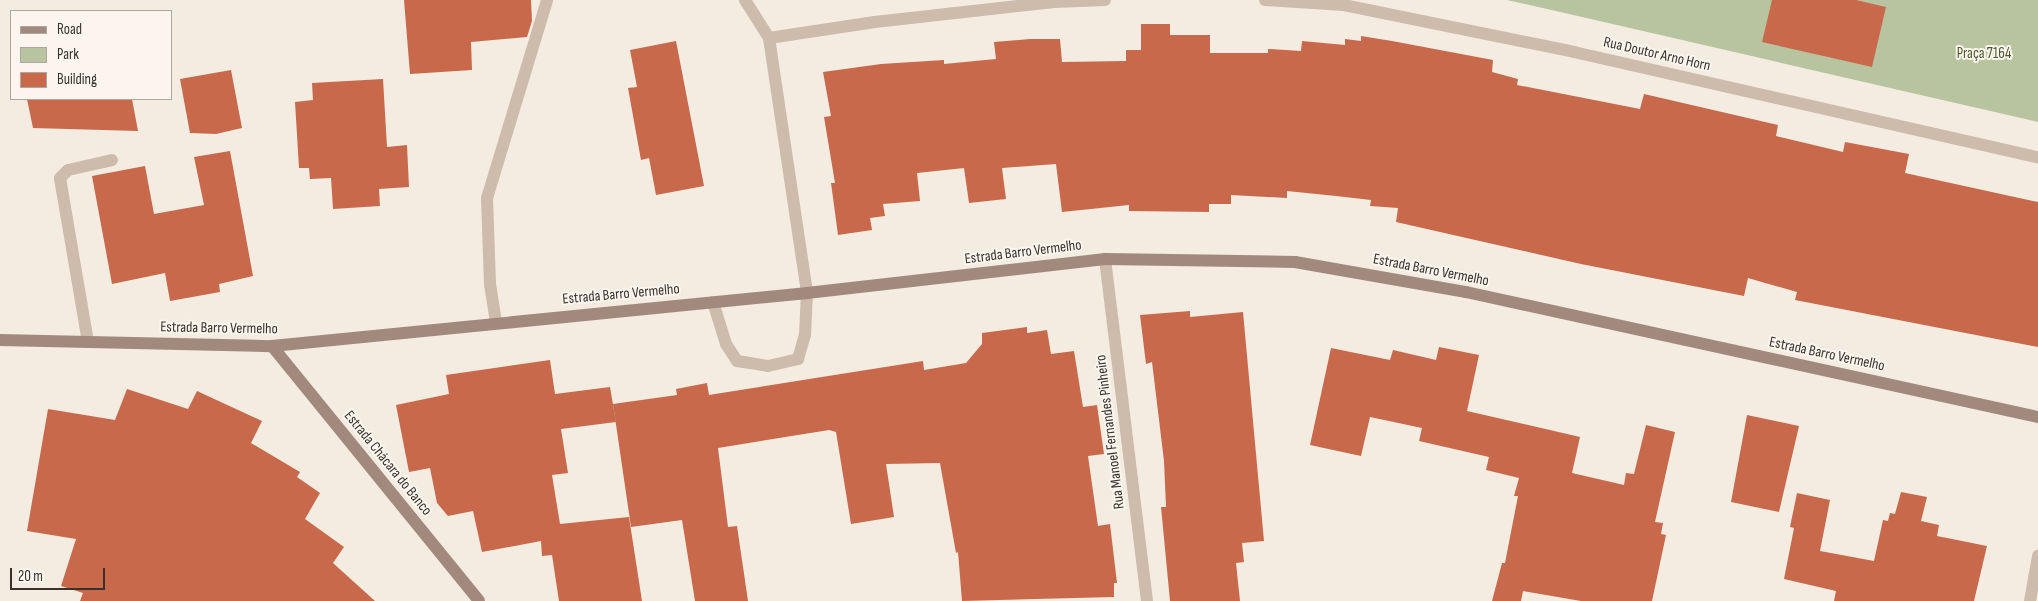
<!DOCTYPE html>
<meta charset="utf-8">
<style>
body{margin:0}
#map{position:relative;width:2038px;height:601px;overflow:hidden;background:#f4ebe1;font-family:"Sofia Sans Condensed",sans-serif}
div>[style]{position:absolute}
.green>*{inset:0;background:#b8c4a0}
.building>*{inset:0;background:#c8694b}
.lane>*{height:12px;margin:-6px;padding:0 6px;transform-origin:6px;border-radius:6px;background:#cdbbac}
.street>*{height:12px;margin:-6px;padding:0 6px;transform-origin:6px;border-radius:6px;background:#cdbbac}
.secondary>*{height:12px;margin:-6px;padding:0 6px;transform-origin:6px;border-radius:6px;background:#a18a7d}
span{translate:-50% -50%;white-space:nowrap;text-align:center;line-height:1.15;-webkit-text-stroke:4px #fbf5ee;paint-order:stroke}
.street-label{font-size:15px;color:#3b302b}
.park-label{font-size:15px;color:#4a5a2e}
.legend{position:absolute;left:10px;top:10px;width:162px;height:90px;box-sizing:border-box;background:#fbf5ee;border:1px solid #aea6a0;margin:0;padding:6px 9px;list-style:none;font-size:15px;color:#3b302b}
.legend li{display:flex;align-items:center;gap:10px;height:25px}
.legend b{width:25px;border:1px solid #aea6a0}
.scale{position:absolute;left:10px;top:568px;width:95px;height:22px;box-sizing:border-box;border:2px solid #3b302b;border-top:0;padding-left:6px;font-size:15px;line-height:18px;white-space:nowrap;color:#3b302b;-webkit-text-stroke:4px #fbf5ee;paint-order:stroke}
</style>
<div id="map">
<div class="green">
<i style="clip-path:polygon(1507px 0,2038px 0,2038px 122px,1569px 14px)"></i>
</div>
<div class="building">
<i style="clip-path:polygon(404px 0,531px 0,532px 21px,527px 37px,471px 42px,472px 70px,410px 74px)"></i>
<i style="clip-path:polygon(1772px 0,1856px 0,1886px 7px,1872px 67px,1762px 42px)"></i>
<i style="clip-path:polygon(1141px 24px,1170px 24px,1170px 35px,1210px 35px,1210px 53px,1268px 53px,1268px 49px,1301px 51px,1302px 41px,1345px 45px,1345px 39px,1361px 41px,1361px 36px,1392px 41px,1493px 60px,1492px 72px,1518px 79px,1517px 85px,1640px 109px,1644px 94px,1778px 125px,1776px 136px,1843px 152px,1845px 142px,1909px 154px,1905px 173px,2038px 202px,2038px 347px,1795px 300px,1797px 292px,1748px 278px,1744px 296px,1581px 264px,1396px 222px,1398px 208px,1370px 206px,1371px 200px,1336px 196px,1287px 191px,1287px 198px,1231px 195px,1231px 204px,1209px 204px,1209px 212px,1129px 211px,1129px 205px,1062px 212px,1056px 164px,1002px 168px,1006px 199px,969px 203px,964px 168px,917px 173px,920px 201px,883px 204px,885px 216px,870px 218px,872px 230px,838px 235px,831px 183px,835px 183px,824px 117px,831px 116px,823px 72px,881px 64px,944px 60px,944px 64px,996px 59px,994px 42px,1030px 39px,1060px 39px,1062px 62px,1126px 61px,1126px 50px,1141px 50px)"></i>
<i style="clip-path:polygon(676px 41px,704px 186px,656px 195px,649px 158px,641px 160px,628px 88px,637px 87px,630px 50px)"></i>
<i style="clip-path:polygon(231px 70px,242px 128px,216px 134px,190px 133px,180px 79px)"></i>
<i style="clip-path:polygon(383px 79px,387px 147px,407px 145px,409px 187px,379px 189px,380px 206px,333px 209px,331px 178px,310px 179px,309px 168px,299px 168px,295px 102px,313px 100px,312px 83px)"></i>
<i style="clip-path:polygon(27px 99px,132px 99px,138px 131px,33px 128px)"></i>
<i style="clip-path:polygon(230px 151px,253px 276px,219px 284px,220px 292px,170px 301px,165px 273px,112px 284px,92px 176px,145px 166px,154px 214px,204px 205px,194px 157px)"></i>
<i style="clip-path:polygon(1190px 311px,1190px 317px,1243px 312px,1264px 541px,1242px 543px,1244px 562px,1236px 563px,1240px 601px,1170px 601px,1161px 507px,1166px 507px,1164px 461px,1152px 362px,1146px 364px,1140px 315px)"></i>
<i style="clip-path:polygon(1027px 327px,1027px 333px,1047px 330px,1051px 354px,1074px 351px,1083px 407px,1097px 405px,1104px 454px,1088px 456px,1098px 526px,1110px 524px,1117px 583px,1114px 583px,1114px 597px,962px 601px,958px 552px,956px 553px,940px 463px,886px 464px,894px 517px,851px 524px,836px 432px,829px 430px,718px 448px,728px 527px,737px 526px,748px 601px,695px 601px,682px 520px,631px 527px,613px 404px,677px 395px,676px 389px,707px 383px,709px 395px,923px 361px,924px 370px,966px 363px,982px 344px,982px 333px)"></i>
<i style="clip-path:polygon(1439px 347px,1479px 355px,1467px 411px,1580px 437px,1572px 473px,1624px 485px,1626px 473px,1634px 474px,1646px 425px,1675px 432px,1655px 522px,1663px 523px,1661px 534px,1666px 535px,1652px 601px,1581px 601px,1523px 591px,1521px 601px,1492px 601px,1502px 563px,1505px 563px,1518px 496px,1514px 496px,1519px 478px,1486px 470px,1489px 457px,1419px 441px,1422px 428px,1370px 417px,1361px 456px,1310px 445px,1331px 348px,1390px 360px,1393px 350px,1436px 360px)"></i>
<i style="clip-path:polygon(550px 360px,555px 394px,610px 387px,616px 422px,561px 429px,568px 473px,552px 475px,560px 524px,629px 517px,642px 601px,559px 601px,552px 555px,542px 556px,541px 541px,482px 552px,473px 511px,448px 516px,437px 503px,430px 468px,409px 472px,396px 405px,449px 394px,446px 375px)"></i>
<i style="clip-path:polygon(127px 389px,188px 409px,197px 391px,262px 421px,251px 443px,300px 472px,297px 477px,320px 493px,305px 519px,344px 547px,333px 563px,375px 601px,80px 601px,83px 593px,61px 586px,76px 539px,27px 531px,48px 409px,115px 420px)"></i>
<i style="clip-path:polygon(1747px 415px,1799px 426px,1779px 512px,1731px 502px)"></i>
<i style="clip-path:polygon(1901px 492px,1927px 497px,1921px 521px,1939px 525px,1937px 536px,1987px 546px,1974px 601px,1834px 601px,1836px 591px,1784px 579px,1794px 528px,1790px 527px,1797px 493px,1830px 500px,1820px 551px,1874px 561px,1883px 520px,1888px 521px,1890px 513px,1895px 514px)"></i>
</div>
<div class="lane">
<i style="left:713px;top:302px;width:44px;rotate:72.8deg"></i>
<i style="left:726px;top:344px;width:20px;rotate:57deg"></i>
<i style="left:737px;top:361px;width:31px;rotate:9deg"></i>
<i style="left:768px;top:366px;width:31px;rotate:-13deg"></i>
<i style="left:798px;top:359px;width:25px;rotate:-74deg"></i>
<i style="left:805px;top:335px;width:42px;rotate:-87.3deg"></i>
<i style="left:496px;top:322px;width:38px;rotate:-99deg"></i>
<i style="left:490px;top:284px;width:86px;rotate:-92deg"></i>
<i style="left:487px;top:198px;width:207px;rotate:-73.1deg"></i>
<i style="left:88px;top:342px;width:166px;rotate:-99.7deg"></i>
<i style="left:60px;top:178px;width:11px;rotate:-45deg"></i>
<i style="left:68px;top:170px;width:45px;rotate:-12.8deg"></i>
<i style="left:2030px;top:601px;width:46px;rotate:-79.9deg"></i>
</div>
<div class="street">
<i style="left:745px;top:0;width:45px;rotate:57.7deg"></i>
<i style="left:769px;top:38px;width:258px;rotate:81.5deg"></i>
<i style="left:1265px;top:0;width:79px;rotate:3.6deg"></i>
<i style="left:1344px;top:5px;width:235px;rotate:11.5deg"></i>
<i style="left:1574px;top:52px;width:476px;rotate:12.8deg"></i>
<i style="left:769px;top:38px;width:107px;rotate:-8.6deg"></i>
<i style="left:875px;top:22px;width:180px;rotate:-6.4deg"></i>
<i style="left:1054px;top:2px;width:51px;rotate:-2.2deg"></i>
<i style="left:1105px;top:259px;width:345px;rotate:83deg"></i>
</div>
<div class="secondary">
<i style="left:0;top:340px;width:272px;rotate:1.3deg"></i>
<i style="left:272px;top:346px;width:538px;rotate:-5.66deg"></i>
<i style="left:807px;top:293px;width:300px;rotate:-6.5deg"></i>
<i style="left:1105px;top:259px;width:190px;rotate:0.9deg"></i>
<i style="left:1295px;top:262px;width:174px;rotate:10deg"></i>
<i style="left:1466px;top:292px;width:585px;rotate:12.33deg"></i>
<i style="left:272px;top:346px;width:328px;rotate:50.9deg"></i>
</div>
<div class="street-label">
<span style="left:1657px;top:54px;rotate:13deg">Rua Doutor Arno Horn</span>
<span style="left:1023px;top:252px;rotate:-7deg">Estrada Barro Vermelho</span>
<span style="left:1431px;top:270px;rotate:11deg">Estrada Barro Vermelho</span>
<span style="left:621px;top:294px;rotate:-5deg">Estrada Barro Vermelho</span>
<span style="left:219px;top:328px;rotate:1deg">Estrada Barro Vermelho</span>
<span style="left:1827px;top:354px;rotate:12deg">Estrada Barro Vermelho</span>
<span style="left:1110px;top:432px;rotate:-97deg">Rua Manoel Fernandes Pinheiro</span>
<span style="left:388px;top:463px;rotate:51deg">Estrada Chácara do Banco</span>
</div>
<div class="park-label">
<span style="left:1984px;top:54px">Praça 7164</span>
</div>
<ul class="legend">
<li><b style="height:6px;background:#a18a7d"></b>Road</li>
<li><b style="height:14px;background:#b8c4a0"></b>Park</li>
<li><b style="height:14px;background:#c8694b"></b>Building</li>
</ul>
<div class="scale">20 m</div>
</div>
